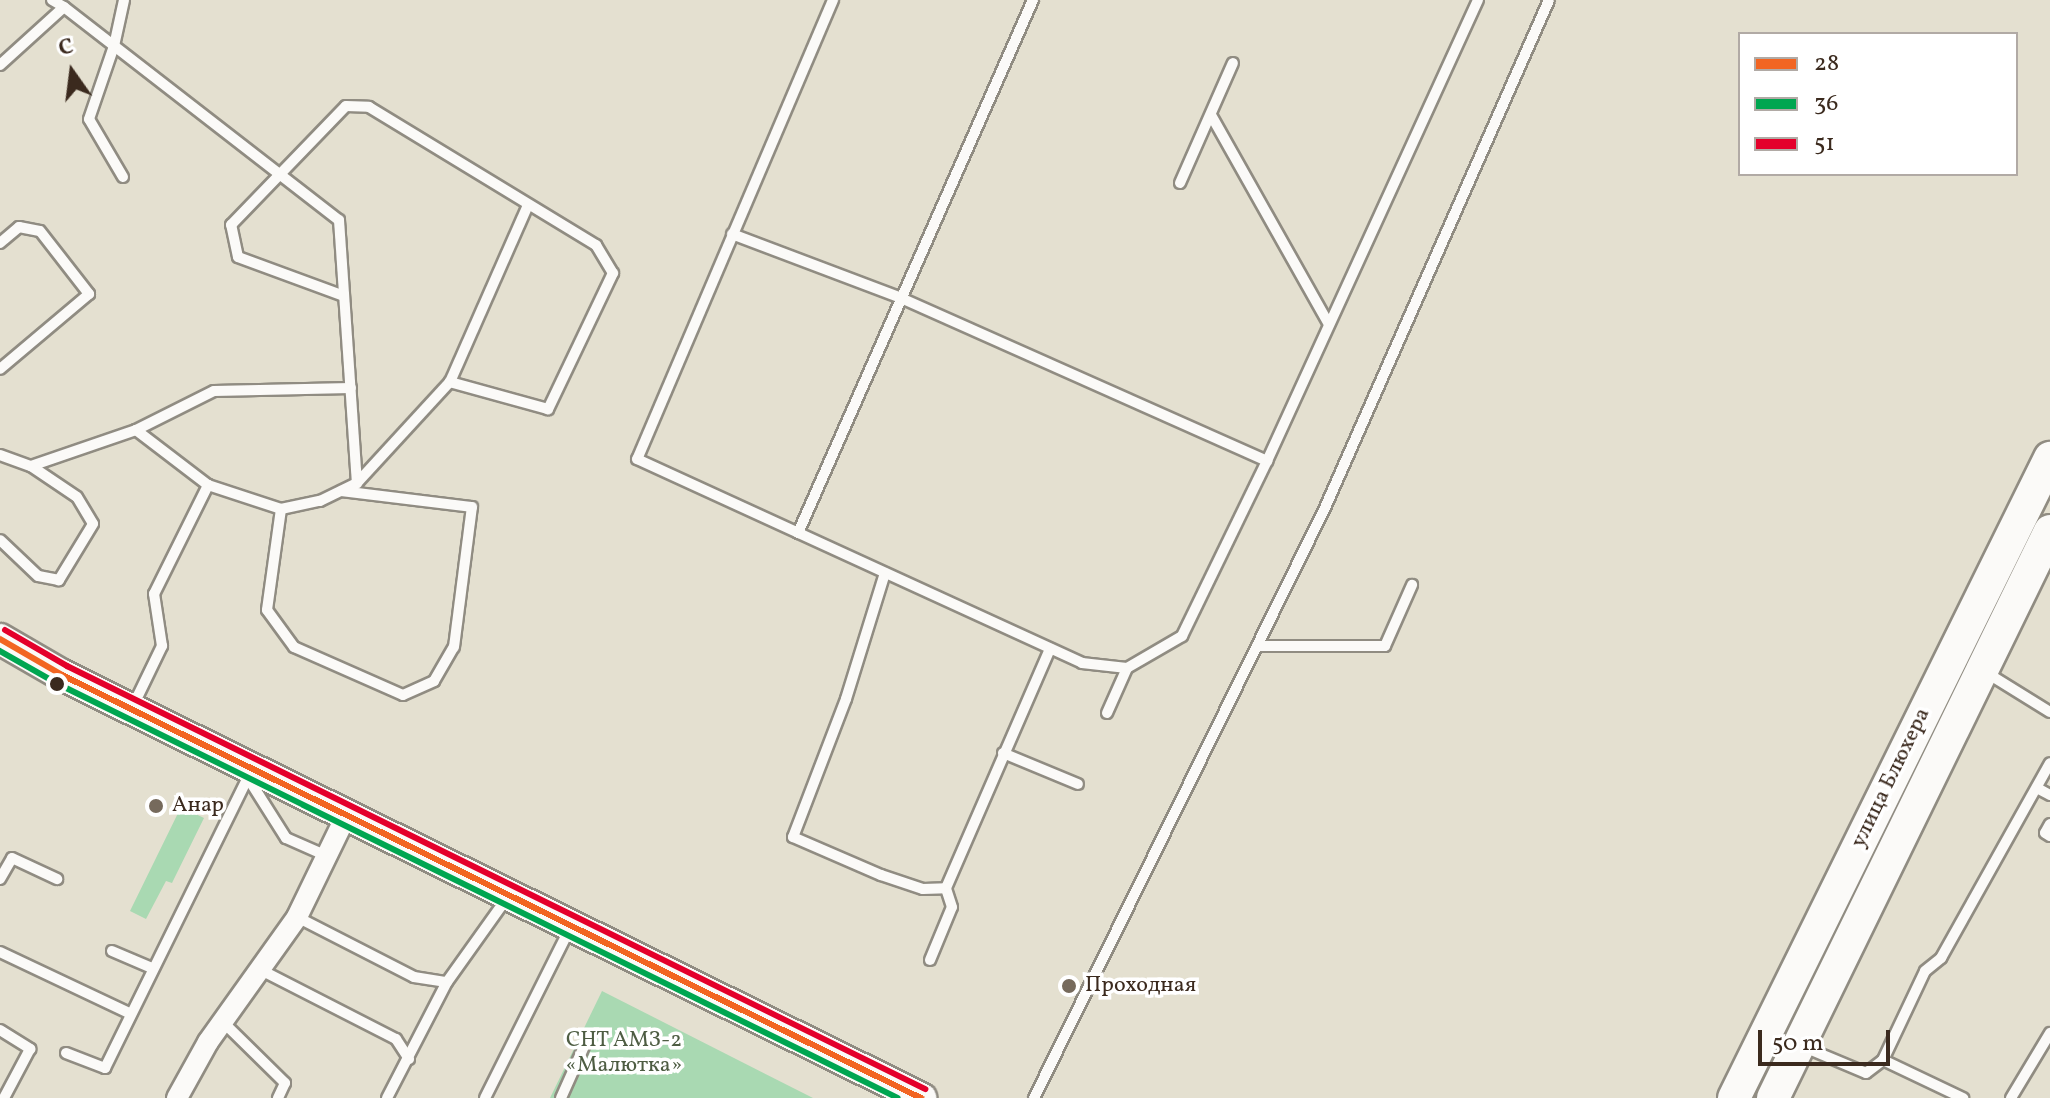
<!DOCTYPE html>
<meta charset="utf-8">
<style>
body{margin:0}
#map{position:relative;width:2050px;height:1098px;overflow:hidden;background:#e4e0d0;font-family:Vollkorn,serif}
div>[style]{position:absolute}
.green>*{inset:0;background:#a9d9b2}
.roads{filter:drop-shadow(2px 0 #908c82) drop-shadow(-2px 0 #908c82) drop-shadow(0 2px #908c82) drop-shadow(0 -2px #908c82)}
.lane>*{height:10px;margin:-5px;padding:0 5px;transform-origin:5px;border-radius:5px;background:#fbfaf8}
.street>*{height:20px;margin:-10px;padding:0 10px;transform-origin:10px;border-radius:10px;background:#fbfaf8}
.secondary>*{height:30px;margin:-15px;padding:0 15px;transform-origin:15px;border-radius:15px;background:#fbfaf8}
.primary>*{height:32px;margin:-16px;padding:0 16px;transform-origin:16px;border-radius:16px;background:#fbfaf8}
.bus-1>*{height:6px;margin:-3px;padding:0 3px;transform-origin:3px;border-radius:3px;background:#f26522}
.bus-2>*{height:6px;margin:-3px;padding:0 3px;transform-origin:3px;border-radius:3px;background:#00a651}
.bus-3>*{height:6px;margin:-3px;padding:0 3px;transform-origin:3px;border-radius:3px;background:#e4002b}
.dots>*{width:22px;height:22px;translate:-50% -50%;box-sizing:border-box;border:4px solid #fff;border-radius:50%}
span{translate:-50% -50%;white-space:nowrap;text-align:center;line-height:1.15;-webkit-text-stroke:7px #fff;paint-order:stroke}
.street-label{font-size:22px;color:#3b2a1e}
.poi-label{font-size:22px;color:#3b2a1e}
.left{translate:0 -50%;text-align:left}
.park-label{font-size:22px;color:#4e5d43}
.legend{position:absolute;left:1738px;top:32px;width:280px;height:144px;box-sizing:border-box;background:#fff;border:2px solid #b1aaa5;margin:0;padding:10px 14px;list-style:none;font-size:24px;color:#3b2a1e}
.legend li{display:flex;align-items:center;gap:16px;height:40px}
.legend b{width:40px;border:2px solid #b1aaa5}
.north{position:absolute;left:32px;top:32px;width:80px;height:80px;-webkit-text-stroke:6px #fff;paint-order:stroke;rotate:346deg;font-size:22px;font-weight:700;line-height:32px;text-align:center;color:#3b2a1e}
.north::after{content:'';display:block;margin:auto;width:28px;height:36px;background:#3b2a1e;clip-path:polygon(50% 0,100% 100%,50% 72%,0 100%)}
.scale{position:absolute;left:1758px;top:1030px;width:132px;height:36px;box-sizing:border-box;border:4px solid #3b2a1e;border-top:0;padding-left:10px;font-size:24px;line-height:28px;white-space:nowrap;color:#3b2a1e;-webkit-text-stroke:6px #fff;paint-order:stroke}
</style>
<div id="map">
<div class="green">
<i style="clip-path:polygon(181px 807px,204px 818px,172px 883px,166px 881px,146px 919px,130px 911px)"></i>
<i style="clip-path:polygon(602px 991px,813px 1098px,550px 1098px)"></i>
</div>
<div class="roads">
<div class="lane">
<i style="left:52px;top:0;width:14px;rotate:30deg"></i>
<i style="left:833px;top:0;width:499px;rotate:113.1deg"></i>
<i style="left:637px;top:459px;width:490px;rotate:24.6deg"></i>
<i style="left:1082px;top:663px;width:45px;rotate:6.3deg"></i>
<i style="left:1127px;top:668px;width:64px;rotate:-30.2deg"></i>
<i style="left:1182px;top:636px;width:195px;rotate:-64.1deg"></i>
<i style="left:1267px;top:461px;width:507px;rotate:-65.41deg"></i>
<i style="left:0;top:65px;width:86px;rotate:-42.2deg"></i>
<i style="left:64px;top:7px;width:348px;rotate:37.8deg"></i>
<i style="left:339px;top:220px;width:264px;rotate:86.1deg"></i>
<i style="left:1211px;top:115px;width:240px;rotate:60.6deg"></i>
<i style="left:123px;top:177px;width:67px;rotate:-120.4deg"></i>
<i style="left:89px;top:119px;width:77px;rotate:-71.1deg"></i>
<i style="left:114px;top:46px;width:47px;rotate:-77.7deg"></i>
<i style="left:1180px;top:183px;width:131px;rotate:-66.2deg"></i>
<i style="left:732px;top:234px;width:181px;rotate:20.7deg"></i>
<i style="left:901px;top:298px;width:401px;rotate:24deg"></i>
<i style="left:0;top:243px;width:25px;rotate:-40deg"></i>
<i style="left:19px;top:227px;width:21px;rotate:11deg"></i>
<i style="left:40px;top:231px;width:80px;rotate:52.1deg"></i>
<i style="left:89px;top:294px;width:116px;rotate:139.9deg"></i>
<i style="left:344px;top:296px;width:113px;rotate:-159.8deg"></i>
<i style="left:238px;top:257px;width:33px;rotate:-102deg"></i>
<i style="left:231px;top:225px;width:165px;rotate:-46deg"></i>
<i style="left:346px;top:106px;width:23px;rotate:2deg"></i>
<i style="left:369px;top:107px;width:266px;rotate:31.3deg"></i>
<i style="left:596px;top:245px;width:33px;rotate:59deg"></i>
<i style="left:613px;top:273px;width:151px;rotate:115.5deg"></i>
<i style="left:548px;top:409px;width:102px;rotate:-164.6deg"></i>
<i style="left:136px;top:430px;width:87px;rotate:-26.6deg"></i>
<i style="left:214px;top:391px;width:137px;rotate:-1.3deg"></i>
<i style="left:0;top:455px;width:33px;rotate:20deg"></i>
<i style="left:31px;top:466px;width:55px;rotate:34deg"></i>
<i style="left:77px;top:497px;width:31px;rotate:59deg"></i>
<i style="left:93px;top:524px;width:66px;rotate:121.3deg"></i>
<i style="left:59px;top:580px;width:21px;rotate:-169deg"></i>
<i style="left:38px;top:576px;width:52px;rotate:-136.5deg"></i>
<i style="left:31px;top:466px;width:111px;rotate:-18.9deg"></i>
<i style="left:136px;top:430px;width:91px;rotate:37.4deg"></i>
<i style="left:208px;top:485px;width:77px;rotate:18.2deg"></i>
<i style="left:281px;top:509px;width:40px;rotate:-12deg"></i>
<i style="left:320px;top:501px;width:41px;rotate:-25.9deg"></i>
<i style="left:357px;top:483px;width:137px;rotate:-47.4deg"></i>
<i style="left:450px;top:382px;width:193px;rotate:-66.2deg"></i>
<i style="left:281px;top:509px;width:102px;rotate:97.9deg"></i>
<i style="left:267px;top:610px;width:46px;rotate:53.9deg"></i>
<i style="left:294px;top:647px;width:119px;rotate:23.8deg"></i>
<i style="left:403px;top:695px;width:34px;rotate:-24deg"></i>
<i style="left:434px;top:681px;width:39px;rotate:-60deg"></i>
<i style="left:454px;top:647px;width:141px;rotate:-82.7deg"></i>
<i style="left:472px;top:507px;width:131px;rotate:-173deg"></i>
<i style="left:798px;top:533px;width:583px;rotate:-66.21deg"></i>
<i style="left:885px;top:573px;width:132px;rotate:107.2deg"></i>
<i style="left:846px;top:699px;width:148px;rotate:111deg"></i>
<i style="left:793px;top:837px;width:96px;rotate:23.4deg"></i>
<i style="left:881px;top:875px;width:44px;rotate:18.4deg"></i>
<i style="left:923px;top:889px;width:23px;rotate:-2deg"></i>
<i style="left:946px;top:888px;width:261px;rotate:-66.5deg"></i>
<i style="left:1257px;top:646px;width:128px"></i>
<i style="left:1385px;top:646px;width:67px;rotate:-66.1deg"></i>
<i style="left:1987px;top:673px;width:74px;rotate:31.8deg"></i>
<i style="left:133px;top:706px;width:67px;rotate:-64.2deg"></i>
<i style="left:162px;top:646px;width:53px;rotate:-98.7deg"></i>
<i style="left:154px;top:594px;width:122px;rotate:-63.6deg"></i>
<i style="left:1107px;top:713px;width:49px;rotate:-66deg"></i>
<i style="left:1003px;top:753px;width:81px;rotate:22.5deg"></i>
<i style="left:248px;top:778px;width:71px;rotate:57.7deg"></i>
<i style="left:286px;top:838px;width:45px;rotate:23.7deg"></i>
<i style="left:2037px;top:788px;width:15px;rotate:28deg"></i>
<i style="left:2050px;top:824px;width:10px;rotate:119deg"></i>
<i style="left:2045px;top:833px;width:6px;rotate:31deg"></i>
<i style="left:0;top:879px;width:24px;rotate:-60deg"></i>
<i style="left:12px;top:858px;width:50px;rotate:25deg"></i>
<i style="left:297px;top:917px;width:131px;rotate:27.1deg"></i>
<i style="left:414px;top:977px;width:33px;rotate:9deg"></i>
<i style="left:112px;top:951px;width:43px;rotate:23deg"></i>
<i style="left:0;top:952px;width:143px;rotate:25.3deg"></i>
<i style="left:930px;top:960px;width:57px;rotate:-67.5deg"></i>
<i style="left:952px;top:907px;width:20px;rotate:-108deg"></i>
<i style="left:259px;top:969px;width:154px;rotate:27.1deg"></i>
<i style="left:396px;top:1039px;width:24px;rotate:57deg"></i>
<i style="left:223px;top:1022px;width:87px;rotate:44.5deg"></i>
<i style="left:285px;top:1083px;width:17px;rotate:115deg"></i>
<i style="left:0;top:1030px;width:36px;rotate:32deg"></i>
<i style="left:30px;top:1049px;width:55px;rotate:118deg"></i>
<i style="left:1804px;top:1047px;width:67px;rotate:22.8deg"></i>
<i style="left:1866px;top:1073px;width:21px;rotate:-37deg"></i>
<i style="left:1883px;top:1060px;width:98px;rotate:-64.7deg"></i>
<i style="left:1925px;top:971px;width:21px;rotate:-39deg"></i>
<i style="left:1941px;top:958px;width:223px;rotate:-60.8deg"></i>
<i style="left:66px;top:1053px;width:42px;rotate:21deg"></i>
<i style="left:105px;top:1068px;width:329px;rotate:-63.8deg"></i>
<i style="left:1883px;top:1060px;width:89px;rotate:25.4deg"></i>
<i style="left:387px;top:1098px;width:131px;rotate:-62.7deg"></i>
<i style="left:447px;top:982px;width:103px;rotate:-54.5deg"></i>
<i style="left:485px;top:1098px;width:190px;rotate:-63.4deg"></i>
<i style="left:561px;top:1098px;width:69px;rotate:-66deg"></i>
<i style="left:1034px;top:1098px;width:656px;rotate:-63.75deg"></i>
<i style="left:1324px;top:510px;width:557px;rotate:-66.19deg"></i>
<i style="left:2011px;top:1098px;width:76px;rotate:-59deg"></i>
</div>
<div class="street">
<i style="left:177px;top:1098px;width:64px;rotate:-61deg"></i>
<i style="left:208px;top:1042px;width:153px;rotate:-54.5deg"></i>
<i style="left:297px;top:917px;width:114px;rotate:-64.1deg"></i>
</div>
<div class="secondary">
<i style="left:0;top:639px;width:72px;rotate:30.1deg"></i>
<i style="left:62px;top:675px;width:958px;rotate:26.22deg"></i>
</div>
<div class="primary">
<i style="left:1734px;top:1098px;width:714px;rotate:-63.72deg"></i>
<i style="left:1773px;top:1098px;width:631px;rotate:-63.96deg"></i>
</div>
</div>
<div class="bus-1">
<i style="left:0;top:639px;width:72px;rotate:30.1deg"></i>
<i style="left:62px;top:675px;width:958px;rotate:26.22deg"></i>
</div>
<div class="bus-2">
<i style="left:0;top:651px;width:67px;rotate:29.6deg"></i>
<i style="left:58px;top:684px;width:936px;rotate:26.24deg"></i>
</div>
<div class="bus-3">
<i style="left:5px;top:630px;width:72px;rotate:30.1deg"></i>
<i style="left:67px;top:666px;width:957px;rotate:26.24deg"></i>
</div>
<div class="dots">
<i style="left:57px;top:684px;background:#3b2a1e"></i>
<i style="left:156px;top:806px;background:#766a5c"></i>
<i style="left:1069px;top:986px;background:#766a5c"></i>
</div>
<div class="street-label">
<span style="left:1891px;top:778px;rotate:-64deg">улица Блюхера</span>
</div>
<div class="poi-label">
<span class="left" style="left:172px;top:806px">Анар</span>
<span class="left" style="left:1085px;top:986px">Проходная</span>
</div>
<div class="park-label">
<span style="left:624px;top:1053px">СНТ АМЗ-2<br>«Малютка»</span>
</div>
<ul class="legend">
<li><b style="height:10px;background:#f26522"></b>28</li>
<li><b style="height:10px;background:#00a651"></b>36</li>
<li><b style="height:10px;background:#e4002b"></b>51</li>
</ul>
<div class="north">С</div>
<div class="scale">50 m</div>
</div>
